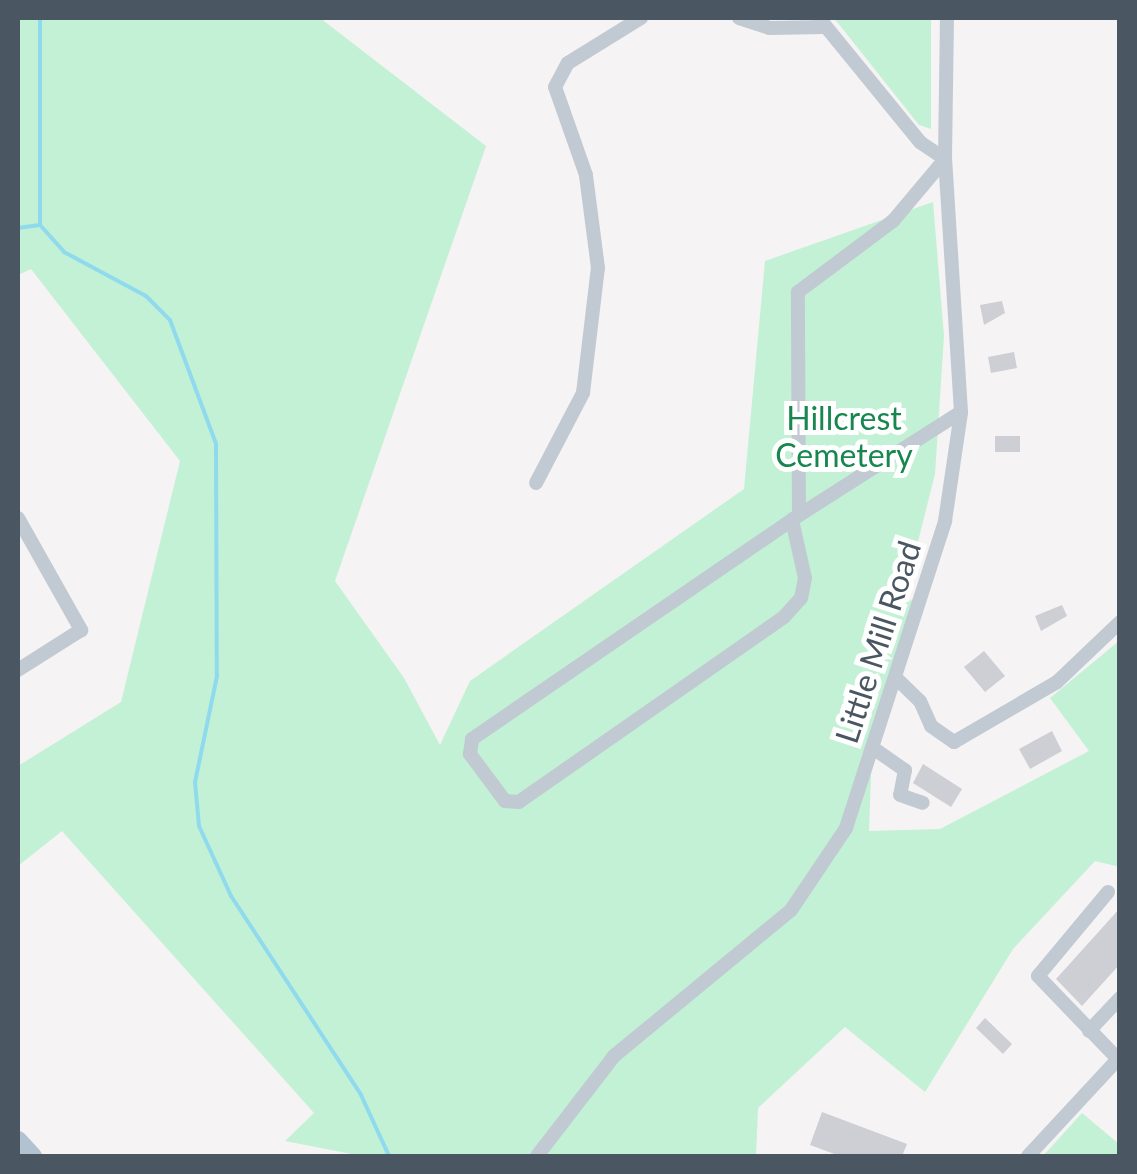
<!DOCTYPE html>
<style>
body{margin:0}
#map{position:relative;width:1137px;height:1174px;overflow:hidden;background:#f5f3f3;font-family:Lato,sans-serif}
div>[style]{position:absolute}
.green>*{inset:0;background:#c3f1d5}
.stream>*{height:4px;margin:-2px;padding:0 2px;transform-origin:2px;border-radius:2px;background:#90daee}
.building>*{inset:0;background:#cdcfd5}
.minor>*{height:14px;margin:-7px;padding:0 7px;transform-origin:7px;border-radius:7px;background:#c1cad2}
.major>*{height:18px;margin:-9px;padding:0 9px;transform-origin:9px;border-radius:9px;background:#b3c2d1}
span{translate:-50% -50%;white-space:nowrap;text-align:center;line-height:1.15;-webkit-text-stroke:10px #fff;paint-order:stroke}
.park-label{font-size:32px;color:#17864f}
.street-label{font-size:32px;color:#4a5661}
.frame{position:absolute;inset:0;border:20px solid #4a5661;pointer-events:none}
</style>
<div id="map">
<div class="green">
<i style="clip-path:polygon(18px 18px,320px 18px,486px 146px,335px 581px,404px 678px,440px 745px,470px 681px,744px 489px,765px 261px,933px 202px,944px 336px,935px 474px,902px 605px,919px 596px,873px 721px,869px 831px,940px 829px,1089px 751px,1050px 698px,1119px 641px,1120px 867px,1095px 861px,1013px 949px,925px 1092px,845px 1027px,758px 1108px,756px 1156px,362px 1156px,285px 1141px,314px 1113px,62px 831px,18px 866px,18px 766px,121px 702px,180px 461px,31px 269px,18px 275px)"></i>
<i style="clip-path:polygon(834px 18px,931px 18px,931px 129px,919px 125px)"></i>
<i style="clip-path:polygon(1082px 1113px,1119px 1144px,1119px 1156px,1043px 1156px)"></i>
</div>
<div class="stream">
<i style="left:40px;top:18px;width:207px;rotate:90deg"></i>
<i style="left:40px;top:225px;width:36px;rotate:48deg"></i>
<i style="left:64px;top:252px;width:93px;rotate:28.2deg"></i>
<i style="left:146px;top:296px;width:34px;rotate:45deg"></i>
<i style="left:170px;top:320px;width:132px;rotate:69.6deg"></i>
<i style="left:216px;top:444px;width:232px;rotate:89.8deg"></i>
<i style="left:217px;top:676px;width:108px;rotate:101.7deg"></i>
<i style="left:195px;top:782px;width:44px;rotate:84.8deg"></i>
<i style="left:199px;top:826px;width:77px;rotate:65.4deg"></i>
<i style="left:231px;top:896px;width:238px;rotate:56.8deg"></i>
<i style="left:361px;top:1095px;width:67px;rotate:65.3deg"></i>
<i style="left:18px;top:228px;width:22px;rotate:-8deg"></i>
</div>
<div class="building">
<i style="clip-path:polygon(1002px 301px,1005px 313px,984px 325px,980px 305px)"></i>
<i style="clip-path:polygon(1014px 352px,1017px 368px,991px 373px,988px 357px)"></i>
<i style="clip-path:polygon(995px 436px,1020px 436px,1020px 452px,995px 452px)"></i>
<i style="clip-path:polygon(1062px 605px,1067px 616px,1041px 631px,1035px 616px)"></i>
<i style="clip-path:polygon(984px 651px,1005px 676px,985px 692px,964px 667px)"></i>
<i style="clip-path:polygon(1052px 731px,1062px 751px,1030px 769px,1019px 749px)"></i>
<i style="clip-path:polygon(923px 764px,962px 789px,951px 807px,913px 783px)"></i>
<i style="clip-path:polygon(1120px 908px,1120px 964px,1082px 1006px,1056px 979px)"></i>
<i style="clip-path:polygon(985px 1018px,1012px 1044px,1003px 1054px,976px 1028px)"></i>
<i style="clip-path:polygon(822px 1112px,907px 1144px,902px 1156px,840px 1156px,810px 1145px)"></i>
</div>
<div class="minor">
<i style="left:739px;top:18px;width:32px;rotate:18deg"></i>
<i style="left:769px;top:28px;width:54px;rotate:-1.1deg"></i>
<i style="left:536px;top:483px;width:102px;rotate:-62.4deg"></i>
<i style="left:583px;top:393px;width:126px;rotate:-83.2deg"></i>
<i style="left:598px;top:268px;width:94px;rotate:-97.4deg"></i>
<i style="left:586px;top:175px;width:93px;rotate:-109.4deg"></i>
<i style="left:555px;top:87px;width:27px;rotate:-62deg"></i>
<i style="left:568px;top:63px;width:86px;rotate:-31.7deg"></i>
<i style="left:799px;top:515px;width:223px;rotate:-90.3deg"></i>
<i style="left:798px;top:292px;width:119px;rotate:-36.8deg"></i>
<i style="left:893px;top:221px;width:81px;rotate:-50deg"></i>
<i style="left:945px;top:159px;width:30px;rotate:-146deg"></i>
<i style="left:920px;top:142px;width:160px;rotate:-129.2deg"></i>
<i style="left:18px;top:518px;width:129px;rotate:60.6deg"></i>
<i style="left:81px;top:630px;width:75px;rotate:147.6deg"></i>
<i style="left:793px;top:519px;width:199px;rotate:-32.5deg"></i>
<i style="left:792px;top:520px;width:59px;rotate:77.4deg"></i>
<i style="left:805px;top:578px;width:20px;rotate:101deg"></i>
<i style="left:801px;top:598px;width:25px;rotate:132deg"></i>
<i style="left:784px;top:617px;width:323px;rotate:145.1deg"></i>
<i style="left:519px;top:802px;width:14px;rotate:-176deg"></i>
<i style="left:505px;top:801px;width:59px;rotate:-126.7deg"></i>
<i style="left:470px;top:754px;width:15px;rotate:-82deg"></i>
<i style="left:472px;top:739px;width:388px;rotate:-34.4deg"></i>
<i style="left:896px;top:678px;width:33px;rotate:44deg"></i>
<i style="left:920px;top:701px;width:27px;rotate:66deg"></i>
<i style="left:931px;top:726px;width:28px;rotate:35deg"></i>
<i style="left:954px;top:742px;width:119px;rotate:-30.2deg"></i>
<i style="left:1057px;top:682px;width:87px;rotate:-43.6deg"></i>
<i style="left:873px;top:748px;width:39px;rotate:35deg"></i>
<i style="left:905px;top:770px;width:25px;rotate:101deg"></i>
<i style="left:900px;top:795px;width:24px;rotate:19deg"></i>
<i style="left:1108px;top:892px;width:109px;rotate:129.8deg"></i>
<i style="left:1038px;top:976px;width:114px;rotate:46.1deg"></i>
<i style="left:1089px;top:1031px;width:45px;rotate:-46.8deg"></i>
<i style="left:537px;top:1156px;width:126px;rotate:-52.4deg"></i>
<i style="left:614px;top:1056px;width:229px;rotate:-39.5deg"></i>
<i style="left:791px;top:910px;width:99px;rotate:-56.1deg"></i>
<i style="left:846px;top:828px;width:323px;rotate:-72.1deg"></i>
<i style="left:945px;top:521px;width:110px;rotate:-81.6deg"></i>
<i style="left:961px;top:412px;width:254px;rotate:-93.6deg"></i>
<i style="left:945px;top:159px;width:141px;rotate:-89.2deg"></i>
<i style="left:1028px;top:1156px;width:135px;rotate:-47.1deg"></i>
</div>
<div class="major">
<i style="left:18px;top:1140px;width:22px;rotate:47deg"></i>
</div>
<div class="park-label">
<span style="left:844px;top:437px">Hillcrest<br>Cemetery</span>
</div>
<div class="street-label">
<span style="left:878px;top:642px;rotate:-72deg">Little Mill Road</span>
</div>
<div class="frame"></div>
</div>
